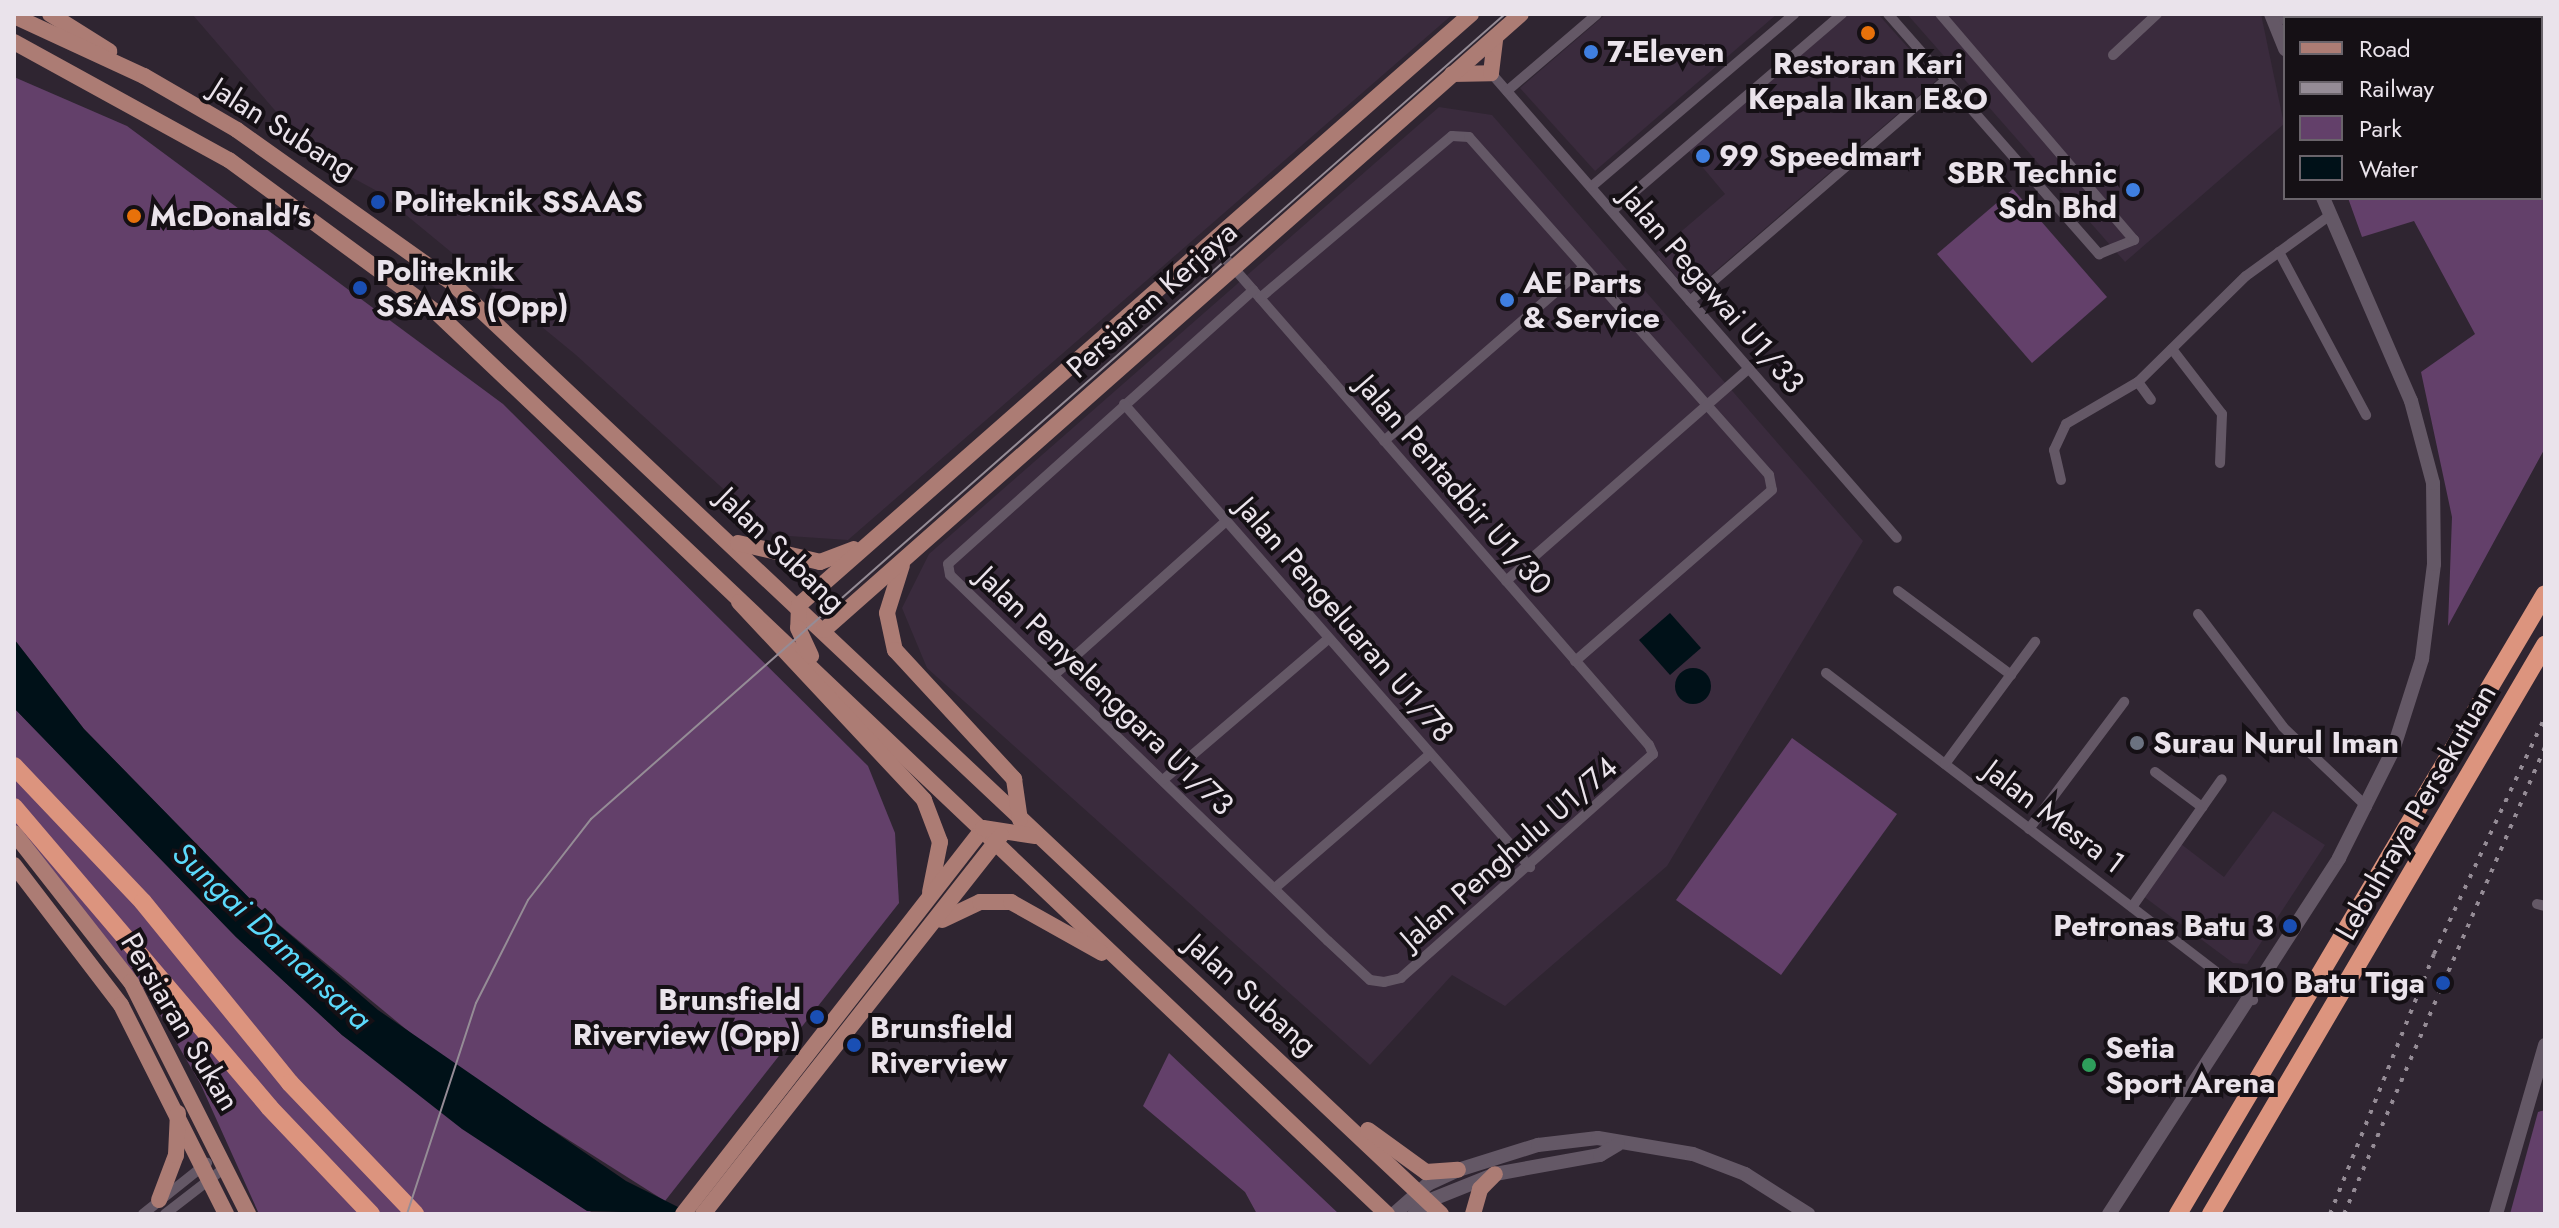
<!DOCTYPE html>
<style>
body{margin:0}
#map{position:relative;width:2559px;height:1228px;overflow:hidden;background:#2f2531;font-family:Jost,sans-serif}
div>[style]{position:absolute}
.built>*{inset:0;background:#3a2b3d}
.green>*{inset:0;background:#63406a}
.water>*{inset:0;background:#001118}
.round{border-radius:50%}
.street>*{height:10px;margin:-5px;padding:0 5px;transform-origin:5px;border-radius:5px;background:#645866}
.secondary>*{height:14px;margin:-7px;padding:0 7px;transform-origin:7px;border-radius:7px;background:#645866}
.primary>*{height:16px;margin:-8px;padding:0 8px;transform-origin:8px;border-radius:8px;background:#ac7c74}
.highway>*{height:18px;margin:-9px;padding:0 9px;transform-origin:9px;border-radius:9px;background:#dc947e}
.tram>*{height:2px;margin:-1px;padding:0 1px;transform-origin:1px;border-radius:1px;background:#958c96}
.rail>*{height:4px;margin-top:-2px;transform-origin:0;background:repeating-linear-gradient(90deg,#958c96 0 4px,transparent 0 12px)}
.dots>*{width:22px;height:22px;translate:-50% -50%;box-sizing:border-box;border:4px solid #151015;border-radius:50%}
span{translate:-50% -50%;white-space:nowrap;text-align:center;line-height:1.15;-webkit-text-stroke:8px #151015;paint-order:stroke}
.poi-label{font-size:30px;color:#eae3eb;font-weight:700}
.left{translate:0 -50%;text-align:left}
.right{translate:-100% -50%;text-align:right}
.street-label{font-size:30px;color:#eae3eb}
.water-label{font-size:32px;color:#5bd9fb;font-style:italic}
.frame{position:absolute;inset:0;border:16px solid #eae3eb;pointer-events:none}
.legend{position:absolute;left:2283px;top:16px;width:260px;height:184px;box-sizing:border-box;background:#151015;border:2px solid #6a646b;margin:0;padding:10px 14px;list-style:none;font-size:24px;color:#eae3eb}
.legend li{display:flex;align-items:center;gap:16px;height:40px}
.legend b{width:40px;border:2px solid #6a646b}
</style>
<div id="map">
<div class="built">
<i style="clip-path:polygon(192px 14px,1453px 14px,848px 540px,774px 535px,576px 355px,377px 191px,316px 158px)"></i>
<i style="clip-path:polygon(1606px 14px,1777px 14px,1595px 171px,1520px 88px)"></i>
<i style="clip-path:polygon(1849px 14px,1878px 14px,1937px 80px,1690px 293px,1656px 253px,1725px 194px,1689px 151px)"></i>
<i style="clip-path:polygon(1907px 14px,2261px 14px,2284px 124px,2125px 262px)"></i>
<i style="clip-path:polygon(1439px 107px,1492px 115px,1863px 541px,1667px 866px,1505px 1006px,1452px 975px,1370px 1065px,927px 668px,902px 608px,929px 554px)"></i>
<i style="clip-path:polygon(2273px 811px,2325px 845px,2247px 964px,2233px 963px,2143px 896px,2181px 844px,2224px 877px)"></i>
</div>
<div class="green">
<i style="clip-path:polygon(2302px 14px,2545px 14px,2545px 448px,2448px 626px,2452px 517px,2421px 372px,2475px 334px,2414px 221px,2362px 237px,2348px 198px,2541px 198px,2541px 18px)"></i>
<i style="clip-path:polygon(14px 77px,127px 126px,503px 404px,868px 766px,895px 833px,899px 903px,665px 1201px,447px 1063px,259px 908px,84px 729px,14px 639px)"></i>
<i style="clip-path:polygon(2013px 189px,2107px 297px,2032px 363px,1937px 254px)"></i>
<i style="clip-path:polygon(14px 708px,236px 937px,342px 1035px,594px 1214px,259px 1214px,200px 1083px,148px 994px,14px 839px)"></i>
<i style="clip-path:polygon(1792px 738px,1897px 814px,1781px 975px,1676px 900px)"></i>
<i style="clip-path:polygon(1169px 1053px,1339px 1214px,1257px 1214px,1245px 1192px,1143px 1106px)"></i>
<i style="clip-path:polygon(2545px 1110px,2545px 1214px,2510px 1214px,2538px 1112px)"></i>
</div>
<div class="water">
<i style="clip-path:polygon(1670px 613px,1701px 648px,1670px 675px,1639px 640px)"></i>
<i style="clip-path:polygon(14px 639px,84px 729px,259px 908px,378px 1010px,626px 1181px,692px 1214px,587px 1211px,462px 1129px,342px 1035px,236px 937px,14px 708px)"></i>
<i class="round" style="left:1675px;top:668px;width:36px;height:36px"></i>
</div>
<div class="street">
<i style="left:1888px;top:14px;width:320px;rotate:48.7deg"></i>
<i style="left:2099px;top:254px;width:38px;rotate:-22deg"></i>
<i style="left:2134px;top:240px;width:298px;rotate:-130.6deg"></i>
<i style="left:2113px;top:55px;width:60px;rotate:-43deg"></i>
<i style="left:1491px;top:73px;width:617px;rotate:48.88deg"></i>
<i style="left:1507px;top:91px;width:118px;rotate:-40.5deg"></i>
<i style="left:1591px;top:187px;width:267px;rotate:-40.4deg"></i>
<i style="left:1612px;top:211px;width:303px;rotate:-40.6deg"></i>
<i style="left:1210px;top:241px;width:65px;rotate:48.7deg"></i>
<i style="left:1253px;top:290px;width:105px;rotate:48.9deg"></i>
<i style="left:1322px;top:369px;width:498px;rotate:49deg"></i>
<i style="left:1649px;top:745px;width:10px;rotate:66deg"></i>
<i style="left:1653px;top:754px;width:337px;rotate:138.4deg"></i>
<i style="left:1401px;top:978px;width:17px;rotate:167deg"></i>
<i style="left:1384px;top:982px;width:14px;rotate:-172deg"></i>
<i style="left:1370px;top:980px;width:57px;rotate:-137.1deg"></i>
<i style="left:1328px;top:941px;width:526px;rotate:-135.92deg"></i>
<i style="left:950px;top:575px;width:11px;rotate:-100deg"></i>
<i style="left:948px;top:564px;width:410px;rotate:-41.9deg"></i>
<i style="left:2279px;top:252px;width:185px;rotate:61.9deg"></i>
<i style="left:1260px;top:298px;width:251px;rotate:-40.2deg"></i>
<i style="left:1452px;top:136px;width:17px;rotate:3deg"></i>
<i style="left:1469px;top:137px;width:452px;rotate:48.4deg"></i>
<i style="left:1769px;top:475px;width:15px;rotate:79deg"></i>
<i style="left:1772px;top:490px;width:261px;rotate:139deg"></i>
<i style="left:1690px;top:301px;width:338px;rotate:-40.8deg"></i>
<i style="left:2172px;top:349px;width:82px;rotate:52.4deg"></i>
<i style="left:2222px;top:414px;width:49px;rotate:92.3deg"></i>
<i style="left:2138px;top:382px;width:22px;rotate:54deg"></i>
<i style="left:1124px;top:404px;width:616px;rotate:48.75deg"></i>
<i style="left:1384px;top:441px;width:265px;rotate:-41deg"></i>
<i style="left:2061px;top:480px;width:31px;rotate:-103deg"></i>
<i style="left:2054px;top:450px;width:29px;rotate:-65deg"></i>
<i style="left:2066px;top:424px;width:83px;rotate:-30.3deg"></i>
<i style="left:2138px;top:382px;width:151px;rotate:-44.5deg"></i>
<i style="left:2246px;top:276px;width:102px;rotate:-35.9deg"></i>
<i style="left:1506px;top:581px;width:323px;rotate:-41.2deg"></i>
<i style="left:1898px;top:591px;width:141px;rotate:36.6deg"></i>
<i style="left:2198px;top:614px;width:141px;rotate:53deg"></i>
<i style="left:2283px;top:727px;width:116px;rotate:43.6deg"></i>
<i style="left:1826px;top:673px;width:538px;rotate:37.45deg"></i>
<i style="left:1054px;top:675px;width:231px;rotate:-41.8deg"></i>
<i style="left:1945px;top:764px;width:152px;rotate:-53.6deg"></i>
<i style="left:2155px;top:772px;width:59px;rotate:36.7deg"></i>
<i style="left:1163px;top:780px;width:218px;rotate:-40.5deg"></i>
<i style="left:2029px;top:829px;width:159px;rotate:-53.2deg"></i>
<i style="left:1275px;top:888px;width:205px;rotate:-40.8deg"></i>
<i style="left:2537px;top:904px;width:8px;rotate:14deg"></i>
<i style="left:2132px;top:907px;width:156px;rotate:-54.9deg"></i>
<i style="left:143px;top:1214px;width:82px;rotate:-38.6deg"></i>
<i style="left:165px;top:1214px;width:78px;rotate:-37.7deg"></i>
</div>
<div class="secondary">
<i style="left:2271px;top:14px;width:38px;rotate:68deg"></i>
<i style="left:2285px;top:14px;width:4px;rotate:76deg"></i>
<i style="left:1394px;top:1214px;width:45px;rotate:-41.4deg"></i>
<i style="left:1428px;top:1184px;width:33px;rotate:-25deg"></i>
<i style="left:1458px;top:1170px;width:84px;rotate:-17.4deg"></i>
<i style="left:1538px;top:1145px;width:60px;rotate:-6.7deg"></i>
<i style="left:1598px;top:1138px;width:96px;rotate:9.6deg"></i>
<i style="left:1693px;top:1154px;width:56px;rotate:21deg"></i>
<i style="left:1745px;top:1174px;width:75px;rotate:32.4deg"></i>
<i style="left:1414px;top:1214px;width:19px;rotate:-43deg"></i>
<i style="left:1428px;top:1201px;width:72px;rotate:-21.9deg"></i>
<i style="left:1495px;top:1174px;width:107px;rotate:-10.3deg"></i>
<i style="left:1600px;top:1155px;width:21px;rotate:-31deg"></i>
<i style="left:2109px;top:1214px;width:424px;rotate:-57.1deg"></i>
<i style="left:2339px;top:858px;width:121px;rotate:-63.4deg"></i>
<i style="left:2393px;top:750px;width:96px;rotate:-72.3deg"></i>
<i style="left:2422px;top:659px;width:96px;rotate:-82.8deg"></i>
<i style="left:2434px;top:564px;width:81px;rotate:-90.7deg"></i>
<i style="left:2433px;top:483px;width:85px;rotate:-105deg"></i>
<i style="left:2411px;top:401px;width:221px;rotate:-113.4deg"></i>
<i style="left:2496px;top:1214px;width:176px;rotate:-73.8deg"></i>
</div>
<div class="primary">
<i style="left:50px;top:14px;width:70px;rotate:32.1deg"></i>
<i style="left:14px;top:16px;width:143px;rotate:24.8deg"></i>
<i style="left:144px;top:76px;width:108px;rotate:30.1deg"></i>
<i style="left:237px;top:130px;width:264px;rotate:35.4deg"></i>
<i style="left:452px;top:283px;width:1358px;rotate:43.27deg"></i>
<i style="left:14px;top:42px;width:245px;rotate:28.8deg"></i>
<i style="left:229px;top:160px;width:257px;rotate:36.3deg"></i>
<i style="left:436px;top:312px;width:1311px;rotate:43.49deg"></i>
<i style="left:1452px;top:74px;width:39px;rotate:-1deg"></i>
<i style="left:1491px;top:73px;width:35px;rotate:-83deg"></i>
<i style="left:738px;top:543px;width:84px;rotate:13deg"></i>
<i style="left:820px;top:562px;width:36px;rotate:-21deg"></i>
<i style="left:902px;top:565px;width:50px;rotate:107.4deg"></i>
<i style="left:887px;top:613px;width:38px;rotate:78deg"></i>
<i style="left:895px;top:650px;width:176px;rotate:47.3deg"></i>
<i style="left:1014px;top:779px;width:41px;rotate:81.7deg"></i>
<i style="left:739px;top:602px;width:271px;rotate:46.9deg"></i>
<i style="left:924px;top:800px;width:45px;rotate:69.1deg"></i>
<i style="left:940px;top:842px;width:51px;rotate:101.3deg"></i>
<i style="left:799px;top:605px;width:895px;rotate:-41.33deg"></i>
<i style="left:799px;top:605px;width:23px;rotate:92deg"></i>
<i style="left:798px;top:628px;width:31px;rotate:65deg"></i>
<i style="left:824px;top:630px;width:930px;rotate:-41.47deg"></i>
<i style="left:14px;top:833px;width:189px;rotate:51.9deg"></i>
<i style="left:131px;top:982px;width:260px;rotate:63.2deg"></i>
<i style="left:14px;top:865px;width:176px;rotate:52.6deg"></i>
<i style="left:121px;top:1005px;width:234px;rotate:63.3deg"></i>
<i style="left:942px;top:920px;width:42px;rotate:-25.3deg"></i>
<i style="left:980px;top:902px;width:31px"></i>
<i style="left:1011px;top:902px;width:104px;rotate:29.3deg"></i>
<i style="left:1368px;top:1130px;width:72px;rotate:35.9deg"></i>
<i style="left:1426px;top:1172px;width:32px;rotate:-4deg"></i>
<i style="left:159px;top:1200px;width:48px;rotate:-69.3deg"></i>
<i style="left:176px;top:1155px;width:42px;rotate:-87.3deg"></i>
<i style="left:683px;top:1214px;width:489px;rotate:-52.1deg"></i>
<i style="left:983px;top:828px;width:53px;rotate:8.7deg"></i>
<i style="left:703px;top:1214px;width:482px;rotate:-51.8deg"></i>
<i style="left:1473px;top:1214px;width:26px;rotate:-74deg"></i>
<i style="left:1480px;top:1189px;width:21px;rotate:-45deg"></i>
</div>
<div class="highway">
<i style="left:14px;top:766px;width:187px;rotate:46.5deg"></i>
<i style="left:143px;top:902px;width:233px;rotate:50.9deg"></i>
<i style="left:290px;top:1083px;width:181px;rotate:46.3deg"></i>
<i style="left:14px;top:807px;width:394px;rotate:49.6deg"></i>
<i style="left:269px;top:1107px;width:148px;rotate:46.4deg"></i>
<i style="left:2178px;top:1214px;width:720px;rotate:-59.38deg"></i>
<i style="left:2211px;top:1214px;width:660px;rotate:-59.59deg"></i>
</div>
<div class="tram">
<i style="left:407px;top:1214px;width:222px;rotate:-71.9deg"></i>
<i style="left:476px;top:1003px;width:115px;rotate:-63.2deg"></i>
<i style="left:528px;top:900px;width:103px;rotate:-52.1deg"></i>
<i style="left:591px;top:819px;width:1218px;rotate:-41.37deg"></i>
</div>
<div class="rail">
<i style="left:2330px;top:1214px;width:280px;rotate:-68.2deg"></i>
<i style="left:2434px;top:954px;width:262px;rotate:-64.9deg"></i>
<i style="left:2344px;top:1214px;width:508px;rotate:-66.71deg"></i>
</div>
<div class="dots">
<i style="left:1868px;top:33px;background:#e8710a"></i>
<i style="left:1591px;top:52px;background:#3f7fe0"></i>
<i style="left:1703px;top:156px;background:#3f7fe0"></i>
<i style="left:2133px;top:190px;background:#3f7fe0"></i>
<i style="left:378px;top:202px;background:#1a4fb4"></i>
<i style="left:134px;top:216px;background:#e8710a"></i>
<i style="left:360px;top:288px;background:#1a4fb4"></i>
<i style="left:1507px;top:300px;background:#3f7fe0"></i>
<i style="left:2137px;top:743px;background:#6b7280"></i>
<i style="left:2290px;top:926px;background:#1a4fb4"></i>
<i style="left:2443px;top:983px;background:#1a4fb4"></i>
<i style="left:817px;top:1017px;background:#1a4fb4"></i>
<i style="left:854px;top:1045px;background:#1a4fb4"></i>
<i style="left:2089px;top:1065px;background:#2e9e5b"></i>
</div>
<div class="poi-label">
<span class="left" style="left:1607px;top:52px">7-Eleven</span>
<span style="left:1868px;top:81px">Restoran Kari<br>Kepala Ikan E&amp;O</span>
<span class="left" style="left:1719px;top:156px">99 Speedmart</span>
<span class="right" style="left:2117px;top:190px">SBR Technic<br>Sdn Bhd</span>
<span class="left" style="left:394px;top:202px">Politeknik SSAAS</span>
<span class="left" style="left:150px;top:216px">McDonald's</span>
<span class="left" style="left:376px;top:288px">Politeknik<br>SSAAS (Opp)</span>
<span class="left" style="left:1523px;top:300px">AE Parts<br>&amp; Service</span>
<span class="left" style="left:2153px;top:743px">Surau Nurul Iman</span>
<span class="right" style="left:2274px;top:926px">Petronas Batu 3</span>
<span class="right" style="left:2425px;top:983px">KD10 Batu Tiga</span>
<span class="right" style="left:801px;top:1017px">Brunsfield<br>Riverview (Opp)</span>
<span class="left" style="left:870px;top:1045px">Brunsfield<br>Riverview</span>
<span class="left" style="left:2105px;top:1065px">Setia<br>Sport Arena</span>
</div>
<div class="street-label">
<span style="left:283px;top:129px;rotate:32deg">Jalan Subang</span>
<span style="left:1712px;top:290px;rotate:49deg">Jalan Pegawai U1/33</span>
<span style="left:1152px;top:300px;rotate:-42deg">Persiaran Kerjaya</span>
<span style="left:1454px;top:485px;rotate:49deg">Jalan Pentadbir U1/30</span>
<span style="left:781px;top:550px;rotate:44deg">Jalan Subang</span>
<span style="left:1345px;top:620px;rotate:49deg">Jalan Pengeluaran U1/78</span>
<span style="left:1105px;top:691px;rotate:44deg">Jalan Penyelenggara U1/73</span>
<span style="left:2416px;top:812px;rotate:-60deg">Lebuhraya Persekutuan</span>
<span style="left:2054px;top:817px;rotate:37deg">Jalan Mesra 1</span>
<span style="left:1509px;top:853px;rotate:-41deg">Jalan Penghulu U1/74</span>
<span style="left:1251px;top:995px;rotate:42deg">Jalan Subang</span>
<span style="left:180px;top:1022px;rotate:59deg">Persiaran Sukan</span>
</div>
<div class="water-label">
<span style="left:272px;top:936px;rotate:43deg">Sungai Damansara</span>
</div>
<div class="frame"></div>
<ul class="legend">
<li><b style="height:10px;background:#ac7c74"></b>Road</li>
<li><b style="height:10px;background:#958c96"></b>Railway</li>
<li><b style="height:22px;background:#63406a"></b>Park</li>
<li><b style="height:22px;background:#001118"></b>Water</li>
</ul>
</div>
